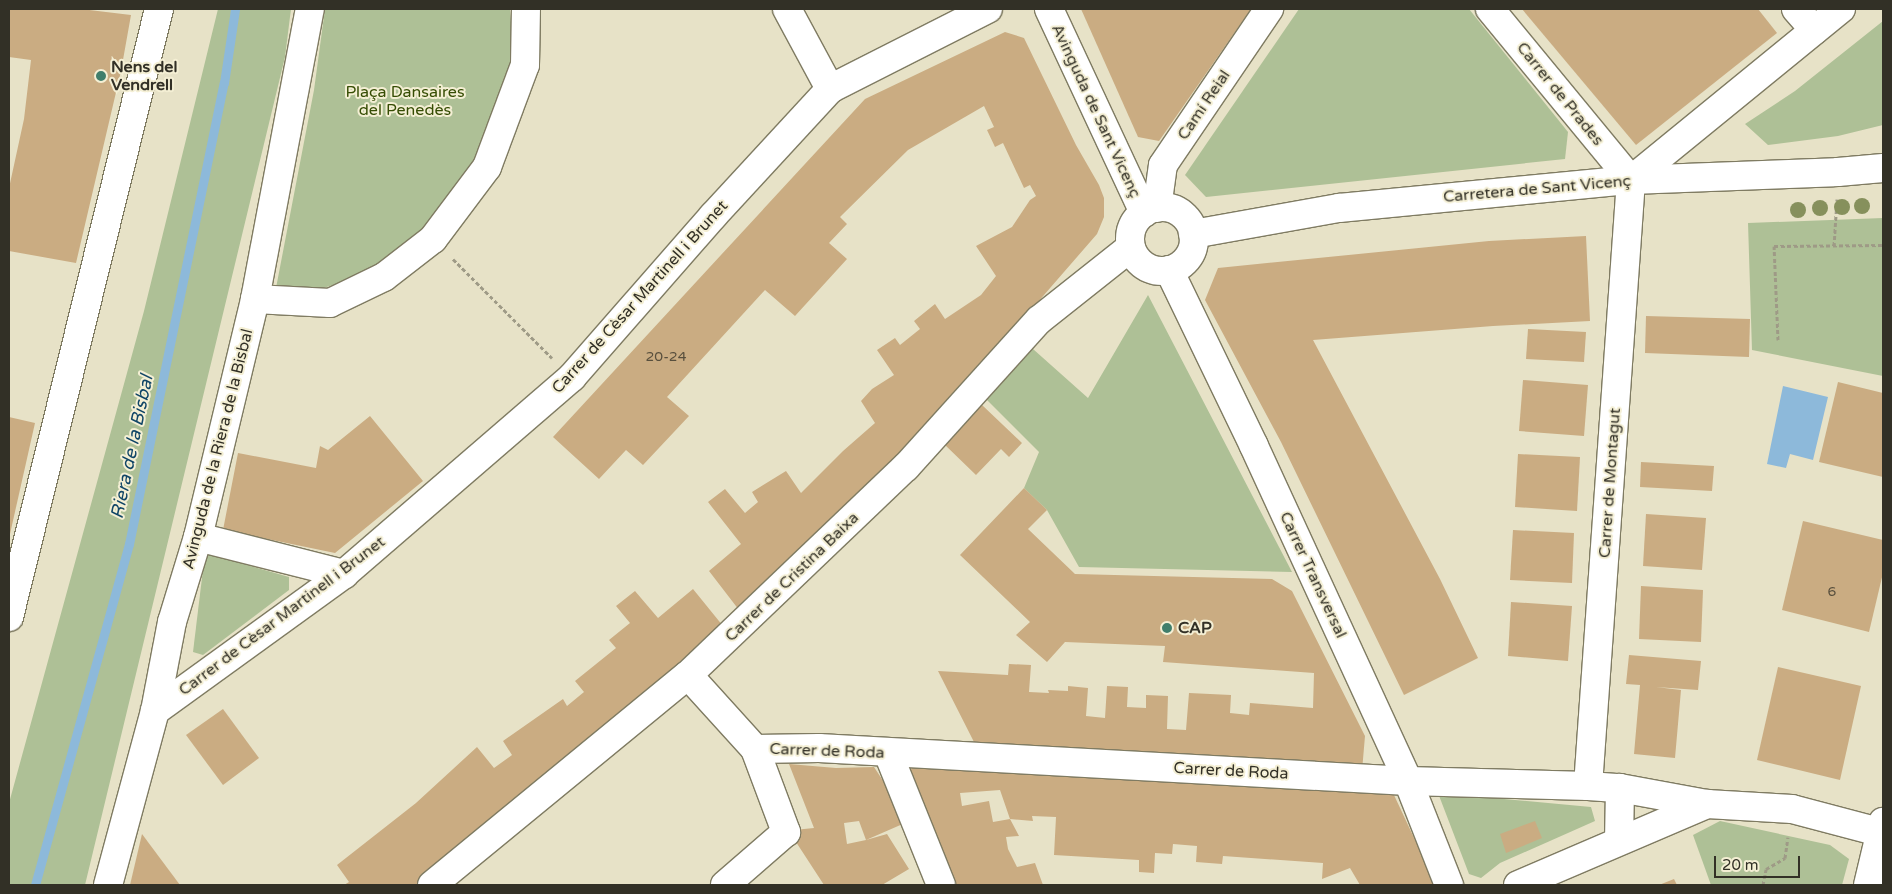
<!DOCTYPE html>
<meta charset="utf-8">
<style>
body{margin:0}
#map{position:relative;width:1892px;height:894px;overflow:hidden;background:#e7e2c7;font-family:"Varela Round",sans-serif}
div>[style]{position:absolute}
.green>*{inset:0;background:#aec096}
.water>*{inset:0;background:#8db9da}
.stream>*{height:9px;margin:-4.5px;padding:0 4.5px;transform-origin:4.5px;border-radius:4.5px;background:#8db9da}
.building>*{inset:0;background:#caac82}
.path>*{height:3px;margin-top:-1.5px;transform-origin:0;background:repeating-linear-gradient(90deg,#9e9a86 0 4px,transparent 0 6.5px)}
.roads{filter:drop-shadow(1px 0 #7f7b62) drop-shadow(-1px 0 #7f7b62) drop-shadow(0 1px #7f7b62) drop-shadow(0 -1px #7f7b62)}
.street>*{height:28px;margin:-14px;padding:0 14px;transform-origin:14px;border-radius:14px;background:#fff}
.secondary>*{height:28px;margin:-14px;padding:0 14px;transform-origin:14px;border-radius:14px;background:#fff}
.secondary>.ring{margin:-14px;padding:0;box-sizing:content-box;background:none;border:28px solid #fff;border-radius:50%}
.trees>*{width:16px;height:16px;margin:-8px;border-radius:50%;background:#86905c}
.dots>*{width:14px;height:14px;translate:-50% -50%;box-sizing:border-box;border:2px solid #f4efd4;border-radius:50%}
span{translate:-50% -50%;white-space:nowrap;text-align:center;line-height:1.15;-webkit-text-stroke:4px #f4efd4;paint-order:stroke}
.number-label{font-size:14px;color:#584f3d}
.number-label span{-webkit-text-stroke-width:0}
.poi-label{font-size:16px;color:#323026;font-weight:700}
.left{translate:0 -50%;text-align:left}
.park-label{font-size:16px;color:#364d04}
.street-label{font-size:16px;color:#323026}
.water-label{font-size:18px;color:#104566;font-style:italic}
.frame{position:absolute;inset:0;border:10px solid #323026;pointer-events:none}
.scale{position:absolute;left:1714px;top:856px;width:86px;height:22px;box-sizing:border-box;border:2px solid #323026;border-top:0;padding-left:6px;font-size:15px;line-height:18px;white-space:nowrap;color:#323026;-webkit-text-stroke:4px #f4efd4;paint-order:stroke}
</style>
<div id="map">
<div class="green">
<i style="clip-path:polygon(218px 9px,291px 9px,285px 57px,85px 885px,9px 885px,9px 803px,144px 311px)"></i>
<i style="clip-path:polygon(325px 9px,510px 9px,513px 50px,502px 109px,475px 164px,425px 236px,364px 275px,308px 293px,276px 288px,314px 90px)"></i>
<i style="clip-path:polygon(1299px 9px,1469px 9px,1568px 132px,1565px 159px,1206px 197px,1185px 175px)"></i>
<i style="clip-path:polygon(1883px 21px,1883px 125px,1838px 136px,1768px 145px,1745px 124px,1795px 91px)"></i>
<i style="clip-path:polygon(1883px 218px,1883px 376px,1752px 350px,1748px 223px)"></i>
<i style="clip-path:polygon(1148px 295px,1292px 572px,1079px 567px,1047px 510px,1024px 488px,1039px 452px,985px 398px,1033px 349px,1088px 398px)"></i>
<i style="clip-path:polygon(205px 553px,289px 577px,289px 590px,203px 655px,193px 652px)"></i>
<i style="clip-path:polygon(1438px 793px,1591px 807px,1595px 821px,1500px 863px,1481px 878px,1469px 874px)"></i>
<i style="clip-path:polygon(1720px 821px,1830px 845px,1849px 859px,1842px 885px,1711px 885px,1693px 835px)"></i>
</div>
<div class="water">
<i style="clip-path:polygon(1783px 386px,1828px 397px,1813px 460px,1790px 454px,1786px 468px,1767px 464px)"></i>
</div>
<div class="stream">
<i style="left:35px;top:885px;width:354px;rotate:-74.6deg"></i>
<i style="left:129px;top:544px;width:471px;rotate:-78.4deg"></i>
<i style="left:224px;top:83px;width:75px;rotate:-81.5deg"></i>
</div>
<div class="building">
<i style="clip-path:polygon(9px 9px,81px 9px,131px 15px,121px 71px,76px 263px,9px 251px,9px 188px,24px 119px,31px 60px,9px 57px)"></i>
<i style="clip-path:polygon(1081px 9px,1251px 9px,1159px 141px,1138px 137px)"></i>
<i style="clip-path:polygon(1522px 9px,1758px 9px,1777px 33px,1636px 145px)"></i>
<i style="clip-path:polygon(1005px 32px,1024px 38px,1076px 145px,1099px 185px,1104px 198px,1104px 217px,1097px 234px,944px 410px,726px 628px,420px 885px,344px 885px,349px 882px,337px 865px,416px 803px,477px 747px,494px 768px,512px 755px,503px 741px,563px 699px,567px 706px,584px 692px,575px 681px,616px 648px,609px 640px,630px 623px,616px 606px,635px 591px,658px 618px,693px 589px,723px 626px,739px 610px,709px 571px,741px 544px,708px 502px,725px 489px,745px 513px,758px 502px,752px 492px,786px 471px,801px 493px,843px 451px,875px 423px,861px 401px,872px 389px,894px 375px,877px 350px,895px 338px,900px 345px,920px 329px,914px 321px,935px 304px,945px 319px,981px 295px,996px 276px,976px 246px,1012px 227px,1030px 200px,1036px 196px,1030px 185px,1024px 188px,1003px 143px,995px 147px,987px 130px,994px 127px,984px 106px,908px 150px,840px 217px,847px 224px,829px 243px,847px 259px,795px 316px,765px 290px,667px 397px,689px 416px,643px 465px,626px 450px,599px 479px,553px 437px,865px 99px)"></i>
<i style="clip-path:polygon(1586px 236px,1590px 321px,1493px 326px,1313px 340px,1440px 579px,1478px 658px,1404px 695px,1281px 442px,1205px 300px,1218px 268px,1489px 241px)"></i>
<i style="clip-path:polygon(1646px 316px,1750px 319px,1749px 357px,1645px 353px)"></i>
<i style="clip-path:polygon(1528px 329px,1586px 332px,1584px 362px,1526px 359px)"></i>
<i style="clip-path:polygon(1523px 380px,1588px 385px,1584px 436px,1519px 431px)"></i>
<i style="clip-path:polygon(1838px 382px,1883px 393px,1883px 477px,1819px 462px)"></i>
<i style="clip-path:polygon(982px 405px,1022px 443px,1009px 457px,1001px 449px,976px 475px,944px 444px)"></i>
<i style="clip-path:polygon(370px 416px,423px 481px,335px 553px,223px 530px,238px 453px,316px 468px,320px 446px,328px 450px)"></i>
<i style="clip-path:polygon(9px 417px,35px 423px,10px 534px,9px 533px)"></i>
<i style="clip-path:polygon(1518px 454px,1580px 457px,1577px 511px,1515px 507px)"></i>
<i style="clip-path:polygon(1641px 462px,1714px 466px,1712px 491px,1640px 487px)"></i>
<i style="clip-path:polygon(1024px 488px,1047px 510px,1028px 529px,1075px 574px,1272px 579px,1292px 591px,1365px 736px,1362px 771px,974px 742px,938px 671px,1008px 675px,1009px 664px,1031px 665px,1029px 692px,1049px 693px,1048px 690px,1068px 691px,1068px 686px,1088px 688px,1086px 716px,1105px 718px,1107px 686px,1128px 687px,1127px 707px,1146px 708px,1146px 695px,1168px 696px,1167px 729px,1186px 730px,1189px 693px,1231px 695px,1230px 713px,1249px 715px,1250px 703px,1313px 708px,1314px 673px,1163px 662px,1165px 646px,1065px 642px,1047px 662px,1016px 635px,1030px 622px,960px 555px)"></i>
<i style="clip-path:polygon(1646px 514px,1706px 518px,1702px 570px,1643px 566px)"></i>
<i style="clip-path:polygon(1803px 521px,1883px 540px,1883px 573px,1869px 632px,1782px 610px)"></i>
<i style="clip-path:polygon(1513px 530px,1574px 533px,1572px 583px,1510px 580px)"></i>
<i style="clip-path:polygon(1641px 586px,1703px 590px,1701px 642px,1639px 639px)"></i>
<i style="clip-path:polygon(1511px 602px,1572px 606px,1568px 661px,1508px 656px)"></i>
<i style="clip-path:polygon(1629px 655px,1701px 661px,1698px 690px,1656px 687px,1681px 690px,1675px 758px,1634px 754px,1640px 685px,1626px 684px)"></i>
<i style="clip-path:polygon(1778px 667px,1861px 686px,1840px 780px,1757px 760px)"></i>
<i style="clip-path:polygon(223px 709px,259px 758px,223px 785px,186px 735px)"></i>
<i style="clip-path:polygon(evenodd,789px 764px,836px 768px,874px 767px,893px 796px,905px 823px,866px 840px,887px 834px,909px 869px,882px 885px,824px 885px,796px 842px,794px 830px,814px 828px,789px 764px,859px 821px,866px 840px,847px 844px,844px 823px,859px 821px)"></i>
<i style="clip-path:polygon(evenodd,912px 767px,1394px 795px,1436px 885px,1360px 885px,1350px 868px,1322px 879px,1323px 863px,1223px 856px,1222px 864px,1196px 862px,1197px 846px,1173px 844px,1172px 854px,1155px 853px,1154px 873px,1139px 872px,1139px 860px,1054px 855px,1056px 817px,1032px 816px,1033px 821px,1010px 819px,1019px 836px,1006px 837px,1008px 849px,1017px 867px,1035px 863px,1043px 885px,954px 885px,907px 781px,912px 767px,1000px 790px,1010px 819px,993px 822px,989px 801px,962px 806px,960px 793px,1000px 790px)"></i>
<i style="clip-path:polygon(1535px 821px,1542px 838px,1506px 853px,1500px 834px)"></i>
<i style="clip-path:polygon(142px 834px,180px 885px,130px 885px)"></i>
<i style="clip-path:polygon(1674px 879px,1677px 885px,1659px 885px)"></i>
</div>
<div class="path">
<i style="left:1834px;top:246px;width:47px;rotate:-86.3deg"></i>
<i style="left:453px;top:259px;width:140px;rotate:45deg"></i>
<i style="left:1778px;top:340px;width:94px;rotate:-92.4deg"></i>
<i style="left:1774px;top:246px;width:109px;rotate:-0.5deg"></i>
<i style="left:1763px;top:885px;width:16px;rotate:-79deg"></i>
<i style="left:1766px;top:869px;width:22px;rotate:-30deg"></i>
<i style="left:1785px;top:858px;width:21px;rotate:-82deg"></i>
</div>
<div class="roads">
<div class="street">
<i style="left:787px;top:9px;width:91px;rotate:61.7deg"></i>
<i style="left:1490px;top:9px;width:222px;rotate:50.5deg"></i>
<i style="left:1796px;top:9px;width:28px;rotate:49deg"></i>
<i style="left:1631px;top:180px;width:271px;rotate:-39.2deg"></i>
<i style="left:1157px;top:208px;width:43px;rotate:-82.1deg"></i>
<i style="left:1163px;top:165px;width:189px;rotate:-55.8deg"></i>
<i style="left:1169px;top:270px;width:195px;rotate:64.2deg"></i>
<i style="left:1254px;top:446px;width:369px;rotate:65.3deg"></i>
<i style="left:1408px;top:781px;width:112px;rotate:68.5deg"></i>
<i style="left:255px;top:299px;width:75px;rotate:3.1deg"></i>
<i style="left:330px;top:303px;width:60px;rotate:-25.7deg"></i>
<i style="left:384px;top:277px;width:62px;rotate:-37.8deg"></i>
<i style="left:433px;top:239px;width:90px;rotate:-53.1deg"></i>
<i style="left:487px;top:167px;width:109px;rotate:-69.6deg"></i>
<i style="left:525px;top:65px;width:56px;rotate:-89deg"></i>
<i style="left:198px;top:537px;width:151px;rotate:14.2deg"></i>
<i style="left:9px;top:617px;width:626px;rotate:-76.14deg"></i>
<i style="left:688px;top:675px;width:100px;rotate:47.8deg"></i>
<i style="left:755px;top:749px;width:89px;rotate:69.5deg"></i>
<i style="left:786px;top:832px;width:81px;rotate:139deg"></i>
<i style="left:155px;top:711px;width:233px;rotate:-35.9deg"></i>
<i style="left:344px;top:574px;width:301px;rotate:-40.8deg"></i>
<i style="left:572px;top:377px;width:214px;rotate:-48.8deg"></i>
<i style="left:713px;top:216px;width:173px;rotate:-47.3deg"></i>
<i style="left:830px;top:89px;width:177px;rotate:-26.9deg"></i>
<i style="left:755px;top:749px;width:64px;rotate:-0.9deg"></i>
<i style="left:819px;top:748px;width:590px;rotate:3.21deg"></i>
<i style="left:1408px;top:781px;width:180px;rotate:1.6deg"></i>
<i style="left:1588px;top:786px;width:32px;rotate:4deg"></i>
<i style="left:1620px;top:788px;width:88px;rotate:10.4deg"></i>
<i style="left:888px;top:753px;width:142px;rotate:68.1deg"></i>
<i style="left:1588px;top:786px;width:608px;rotate:-85.94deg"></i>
<i style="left:1619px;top:841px;width:53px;rotate:-88.9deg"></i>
<i style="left:108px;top:885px;width:180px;rotate:-74.9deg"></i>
<i style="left:155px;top:711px;width:91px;rotate:-79.2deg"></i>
<i style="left:172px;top:622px;width:89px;rotate:-73deg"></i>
<i style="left:198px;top:537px;width:245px;rotate:-76.5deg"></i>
<i style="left:255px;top:299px;width:295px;rotate:-79.3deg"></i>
<i style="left:432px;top:885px;width:331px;rotate:-39.4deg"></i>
<i style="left:688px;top:675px;width:301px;rotate:-43.7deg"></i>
<i style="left:906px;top:467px;width:198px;rotate:-47.9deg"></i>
<i style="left:1039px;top:320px;width:117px;rotate:-38.4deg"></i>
<i style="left:1518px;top:885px;width:206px;rotate:-23.2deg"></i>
<i style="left:1707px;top:804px;width:85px;rotate:3.4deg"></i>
<i style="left:1792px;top:809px;width:94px;rotate:14.8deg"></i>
<i style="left:1868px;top:885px;width:65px;rotate:-76.6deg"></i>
</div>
<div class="secondary">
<i style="left:1049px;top:9px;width:225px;rotate:65deg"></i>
<i class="ring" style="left:1130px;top:207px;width:36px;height:36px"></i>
<i style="left:1193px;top:234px;width:148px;rotate:-10.1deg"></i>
<i style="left:1339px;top:208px;width:293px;rotate:-5.5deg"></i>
<i style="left:1631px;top:180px;width:207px;rotate:-2.2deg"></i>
<i style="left:1838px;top:172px;width:45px;rotate:-5.1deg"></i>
</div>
</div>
<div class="trees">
<i style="left:1862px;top:206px"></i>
<i style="left:1842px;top:207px"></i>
<i style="left:1820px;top:208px"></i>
<i style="left:1798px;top:210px"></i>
</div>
<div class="dots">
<i style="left:101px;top:76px;background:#407e6b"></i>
<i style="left:1167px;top:628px;background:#407e6b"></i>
</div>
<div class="number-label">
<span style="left:666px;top:357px">20-24</span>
<span style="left:1832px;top:592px">6</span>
</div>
<div class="poi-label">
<span class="left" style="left:111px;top:76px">Nens del<br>Vendrell</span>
<span class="left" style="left:1178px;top:628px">CAP</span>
</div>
<div class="park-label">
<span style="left:405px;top:101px">Plaça Dansaires<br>del Penedès</span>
</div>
<div class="street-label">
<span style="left:1560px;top:94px;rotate:51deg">Carrer de Prades</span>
<span style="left:1204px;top:105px;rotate:-56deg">Camí Reial</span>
<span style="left:1096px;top:111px;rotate:65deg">Avinguda de Sant Vicenç</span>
<span style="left:1537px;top:189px;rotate:-5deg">Carretera de Sant Vicenç</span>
<span style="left:640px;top:297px;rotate:-48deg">Carrer de Cèsar Martinell i Brunet</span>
<span style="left:218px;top:449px;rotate:-76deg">Avinguda de la Riera de la Bisbal</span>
<span style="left:1610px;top:483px;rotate:-86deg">Carrer de Montagut</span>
<span style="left:1313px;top:575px;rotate:65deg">Carrer Transversal</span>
<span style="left:792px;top:577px;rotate:-44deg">Carrer de Cristina Baixa</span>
<span style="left:282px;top:616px;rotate:-37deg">Carrer de Cèsar Martinell i Brunet</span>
<span style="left:827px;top:751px;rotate:2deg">Carrer de Roda</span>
<span style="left:1231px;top:771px;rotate:3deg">Carrer de Roda</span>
</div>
<div class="water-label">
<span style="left:132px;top:447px;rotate:-78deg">Riera de la Bisbal</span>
</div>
<div class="frame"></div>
<div class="scale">20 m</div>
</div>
